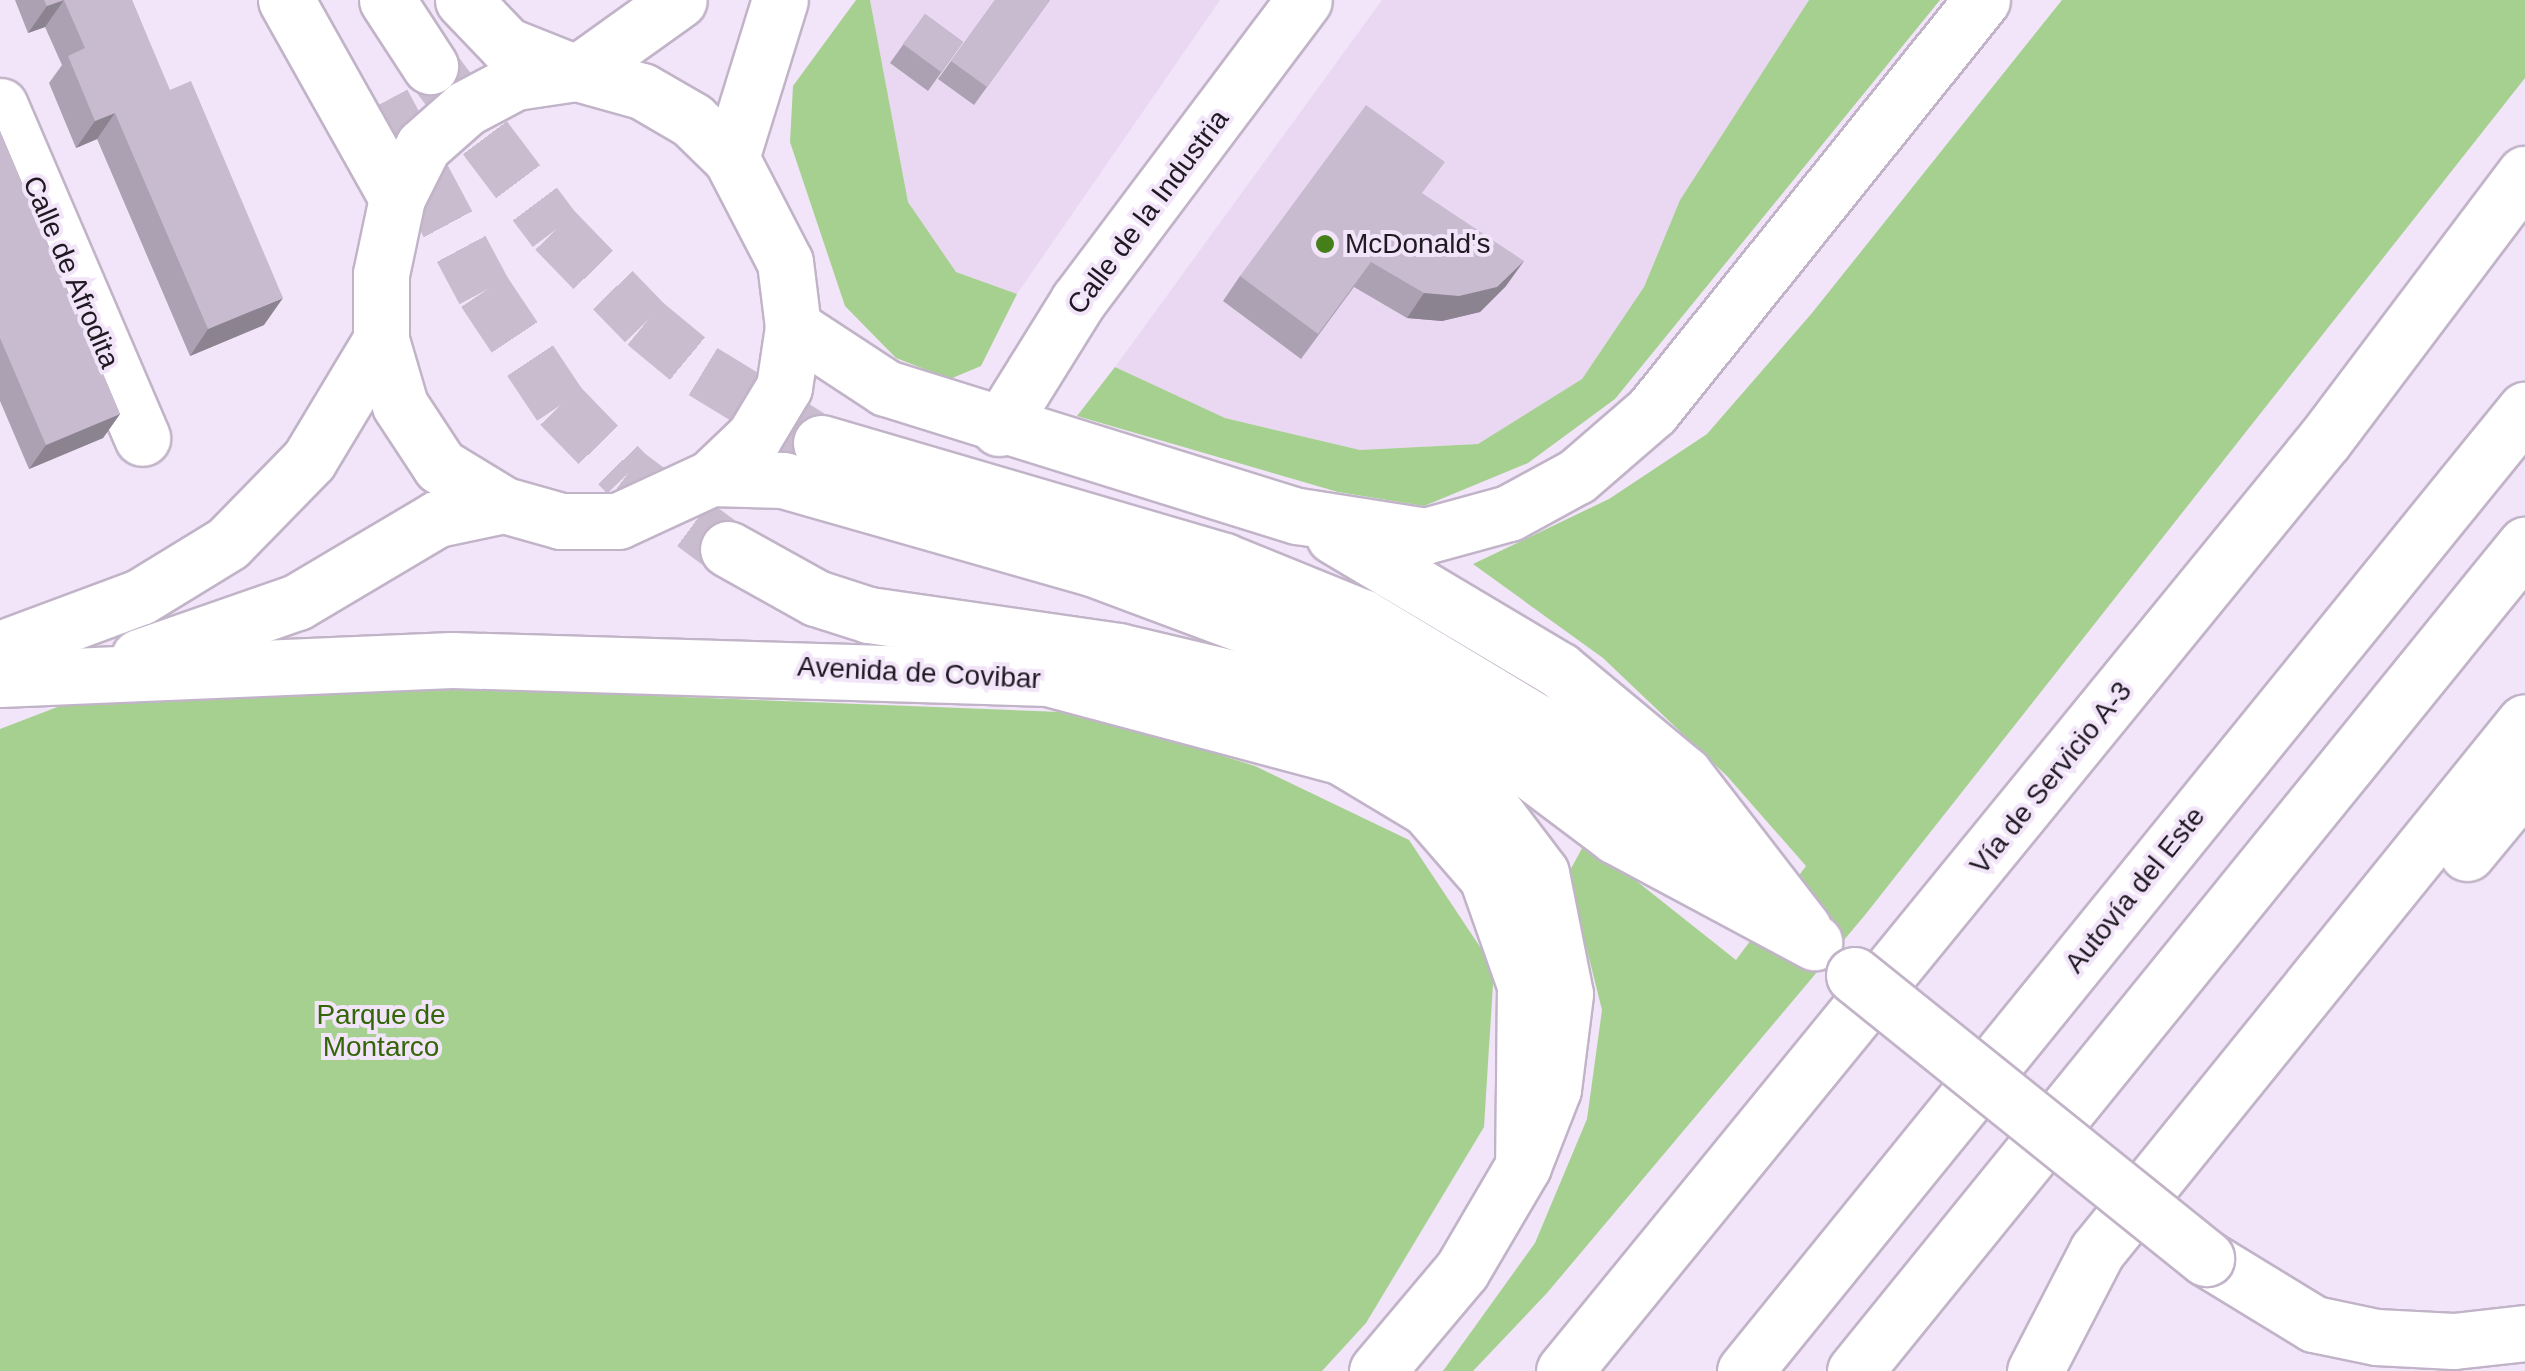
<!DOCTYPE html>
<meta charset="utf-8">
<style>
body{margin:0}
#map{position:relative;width:2525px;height:1371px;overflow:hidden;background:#f2e4f9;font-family:Helvetica,sans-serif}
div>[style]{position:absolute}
.built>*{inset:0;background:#ead8f3}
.green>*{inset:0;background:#a6d090}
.major-tunnel>*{height:55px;margin-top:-27.5px;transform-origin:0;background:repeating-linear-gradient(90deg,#c8bcce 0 55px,transparent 0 83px)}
.roads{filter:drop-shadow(2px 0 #c2b4c8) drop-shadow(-2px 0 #c2b4c8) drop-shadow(0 2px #c2b4c8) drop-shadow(0 -2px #c2b4c8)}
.minor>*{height:55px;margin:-27.5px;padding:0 27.5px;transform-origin:27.5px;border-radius:27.5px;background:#fff}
.major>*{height:55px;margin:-27.5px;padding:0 27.5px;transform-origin:27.5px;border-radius:27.5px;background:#fff}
.highway>*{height:55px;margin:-27.5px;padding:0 27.5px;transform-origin:27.5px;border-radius:27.5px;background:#fff}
.bridges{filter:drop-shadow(2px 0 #c2b4c8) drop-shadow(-2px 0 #c2b4c8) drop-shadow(0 2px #c2b4c8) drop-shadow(0 -2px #c2b4c8)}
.major-bridge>*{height:55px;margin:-27.5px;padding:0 27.5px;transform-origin:27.5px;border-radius:27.5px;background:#fff}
.wall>*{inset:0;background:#aca1b2}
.shaded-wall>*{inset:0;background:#8c8391}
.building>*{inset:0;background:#c8bbcf}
.dots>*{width:28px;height:28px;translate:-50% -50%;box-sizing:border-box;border:5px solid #f2e4f9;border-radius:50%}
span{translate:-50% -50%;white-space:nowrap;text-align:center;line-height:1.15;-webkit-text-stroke:8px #f2e4f9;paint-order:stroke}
.street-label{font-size:28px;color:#1f1a22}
.poi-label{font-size:28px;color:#1f1a22}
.left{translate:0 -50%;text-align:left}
.park-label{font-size:28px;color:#346608}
</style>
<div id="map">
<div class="built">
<i style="clip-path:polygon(870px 0,1220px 0,1017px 294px,956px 272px,908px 202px)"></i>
<i style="clip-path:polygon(1382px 0,1809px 0,1680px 200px,1644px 287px,1582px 379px,1478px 444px,1360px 450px,1225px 418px,1115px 367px)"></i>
</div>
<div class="green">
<i style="clip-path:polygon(856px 0,870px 0,908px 202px,956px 272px,1017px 294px,981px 366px,950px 379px,896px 358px,845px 306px,790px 142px,793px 86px)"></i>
<i style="clip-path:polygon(1809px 0,1940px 0,1615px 399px,1528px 463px,1424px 506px,1338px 492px,1077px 416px,1115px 367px,1225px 418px,1360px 450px,1478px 444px,1582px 379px,1644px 287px,1680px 200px)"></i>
<i style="clip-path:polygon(2062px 0,2525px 0,2525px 78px,1865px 915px,1547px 1293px,1473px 1371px,1443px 1371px,1535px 1243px,1587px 1119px,1602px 1010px,1568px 874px,1586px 841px,1736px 960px,1806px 866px,1727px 776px,1603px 658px,1473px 564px,1609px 499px,1707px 434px,1812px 313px)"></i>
<i style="clip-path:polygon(454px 688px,1086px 713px,1255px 766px,1409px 840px,1494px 968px,1484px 1127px,1366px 1323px,1322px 1371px,0 1371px,0 729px,73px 701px)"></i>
</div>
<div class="major-tunnel">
<i style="left:435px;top:71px;width:199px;rotate:53deg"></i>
<i style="left:555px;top:230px;width:129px;rotate:45.9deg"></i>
<i style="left:645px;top:323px;width:75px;rotate:39.6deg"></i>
<i style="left:703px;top:371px;width:138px;rotate:31.4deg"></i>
<i style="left:383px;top:102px;width:214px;rotate:61.9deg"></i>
<i style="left:484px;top:291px;width:137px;rotate:56.3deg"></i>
<i style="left:560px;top:405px;width:96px;rotate:45.8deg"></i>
<i style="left:627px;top:474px;width:126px;rotate:36.6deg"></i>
</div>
<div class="roads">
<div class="minor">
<i style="left:577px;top:73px;width:125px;rotate:-35.6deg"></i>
<i style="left:0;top:106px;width:361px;rotate:66.8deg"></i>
<i style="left:731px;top:158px;width:165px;rotate:-72.8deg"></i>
<i style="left:999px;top:428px;width:150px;rotate:-58.1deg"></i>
<i style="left:1078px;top:301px;width:376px;rotate:-53.1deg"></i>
<i style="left:0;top:649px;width:149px;rotate:-20.4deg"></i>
<i style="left:140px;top:597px;width:103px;rotate:-31.5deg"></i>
<i style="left:228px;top:543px;width:116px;rotate:-45.7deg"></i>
<i style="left:309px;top:460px;width:140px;rotate:-59deg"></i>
</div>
<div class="major">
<i style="left:286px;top:0;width:227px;rotate:60.7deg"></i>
<i style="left:387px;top:0;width:79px;rotate:56.9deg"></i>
<i style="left:463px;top:0;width:62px;rotate:46.3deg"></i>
<i style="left:506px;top:45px;width:73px;rotate:21.7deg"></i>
<i style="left:577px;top:73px;width:67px;rotate:15.5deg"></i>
<i style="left:642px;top:91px;width:58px;rotate:30.1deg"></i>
<i style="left:692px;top:120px;width:54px;rotate:44.3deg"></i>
<i style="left:731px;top:158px;width:117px;rotate:62.6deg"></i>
<i style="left:785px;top:262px;width:65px;rotate:83deg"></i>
<i style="left:793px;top:327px;width:61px;rotate:98.5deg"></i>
<i style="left:784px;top:387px;width:58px;rotate:121deg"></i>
<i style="left:754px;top:437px;width:59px;rotate:136.4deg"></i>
<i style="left:711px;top:478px;width:102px;rotate:155.2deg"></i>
<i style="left:618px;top:521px;width:57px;rotate:180deg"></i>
<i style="left:561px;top:521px;width:59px;rotate:-164.3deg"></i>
<i style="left:504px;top:505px;width:75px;rotate:-148.6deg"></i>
<i style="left:440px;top:466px;width:73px;rotate:-123.3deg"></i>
<i style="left:400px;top:405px;width:68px;rotate:-106.3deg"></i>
<i style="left:381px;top:340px;width:66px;rotate:-90deg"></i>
<i style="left:381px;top:274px;width:78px;rotate:-78.1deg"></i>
<i style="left:397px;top:198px;width:58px;rotate:-63.4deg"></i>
<i style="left:423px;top:146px;width:57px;rotate:-41.5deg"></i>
<i style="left:466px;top:108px;width:55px;rotate:-28deg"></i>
<i style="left:515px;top:82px;width:63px;rotate:-8.3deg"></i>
<i style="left:793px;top:327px;width:111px;rotate:33.3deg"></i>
<i style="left:886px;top:388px;width:431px;rotate:17.3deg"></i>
<i style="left:1298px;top:516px;width:129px;rotate:8.9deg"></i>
<i style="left:1425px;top:536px;width:87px;rotate:-15.3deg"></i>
<i style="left:1509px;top:513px;width:77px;rotate:-28.6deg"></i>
<i style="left:1577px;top:476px;width:99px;rotate:-40.9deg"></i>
<i style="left:1652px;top:411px;width:527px;rotate:-51.24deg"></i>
<i style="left:821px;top:443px;width:420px;rotate:16.3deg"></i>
<i style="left:1224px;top:561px;width:149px;rotate:22.1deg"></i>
<i style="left:1362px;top:617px;width:222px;rotate:31deg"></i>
<i style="left:1552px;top:731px;width:190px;rotate:39.9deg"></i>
<i style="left:711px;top:478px;width:72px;rotate:1.6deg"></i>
<i style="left:783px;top:480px;width:321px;rotate:15.9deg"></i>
<i style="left:1092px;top:568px;width:271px;rotate:20.5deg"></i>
<i style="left:1346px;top:663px;width:155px;rotate:28.1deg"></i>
<i style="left:1483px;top:736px;width:166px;rotate:36.9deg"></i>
<i style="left:1616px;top:836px;width:225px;rotate:28.2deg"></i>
<i style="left:1334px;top:536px;width:262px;rotate:30.8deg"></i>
<i style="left:1559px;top:670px;width:163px;rotate:39.8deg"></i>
<i style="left:1684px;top:774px;width:195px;rotate:52.3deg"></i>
<i style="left:728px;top:549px;width:101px;rotate:29.1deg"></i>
<i style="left:816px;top:598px;width:56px;rotate:17.8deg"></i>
<i style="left:869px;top:615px;width:252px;rotate:8.2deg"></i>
<i style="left:1118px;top:651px;width:165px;rotate:13.3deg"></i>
<i style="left:1279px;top:689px;width:135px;rotate:19.9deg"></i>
<i style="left:1406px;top:735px;width:95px;rotate:38.2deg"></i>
<i style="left:1481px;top:794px;width:99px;rotate:52.8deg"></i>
<i style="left:1541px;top:873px;width:123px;rotate:78.8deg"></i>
<i style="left:1565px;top:994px;width:96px;rotate:97.2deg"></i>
<i style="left:1553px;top:1089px;width:83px;rotate:111.3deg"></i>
<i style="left:1523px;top:1166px;width:121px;rotate:120.4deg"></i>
<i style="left:1462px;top:1270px;width:132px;rotate:130.1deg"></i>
<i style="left:139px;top:657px;width:167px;rotate:-19.2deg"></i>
<i style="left:297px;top:602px;width:163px;rotate:-30.7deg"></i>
<i style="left:437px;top:519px;width:68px;rotate:-11.8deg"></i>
<i style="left:0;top:679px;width:452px;rotate:-2.4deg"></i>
<i style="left:452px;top:660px;width:596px;rotate:1.73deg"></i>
<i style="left:1048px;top:678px;width:302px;rotate:15deg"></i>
<i style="left:1340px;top:756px;width:101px;rotate:30.9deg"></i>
<i style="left:1427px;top:808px;width:91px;rotate:49deg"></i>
<i style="left:1487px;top:877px;width:114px;rotate:70.6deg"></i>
<i style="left:1525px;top:985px;width:181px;rotate:90.6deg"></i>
<i style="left:2467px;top:853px;width:91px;rotate:-50.4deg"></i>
<i style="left:2206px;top:1258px;width:127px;rotate:31.4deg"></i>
<i style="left:2314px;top:1324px;width:63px;rotate:11.8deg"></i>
<i style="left:2376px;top:1337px;width:78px;rotate:2.9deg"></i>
<i style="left:2454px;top:1341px;width:71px;rotate:-6.4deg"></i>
<i style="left:1564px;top:1371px;width:1203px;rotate:-50.77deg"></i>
<i style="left:2325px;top:439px;width:332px;rotate:-53deg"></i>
<i style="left:2035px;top:1371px;width:135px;rotate:-62.7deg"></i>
<i style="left:2097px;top:1251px;width:680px;rotate:-51.02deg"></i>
</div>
<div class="highway">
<i style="left:1745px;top:1371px;width:1238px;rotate:-50.94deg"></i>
<i style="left:1855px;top:1371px;width:1064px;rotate:-50.95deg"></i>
</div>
</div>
<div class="bridges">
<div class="major-bridge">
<i style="left:1854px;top:975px;width:452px;rotate:38.8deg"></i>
</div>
</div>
<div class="wall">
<i style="clip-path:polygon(15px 0,132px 0,264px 325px,190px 356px,97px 139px,76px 148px,49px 83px,62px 65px,45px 27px,28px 33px)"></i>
<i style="clip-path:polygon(995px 0,1050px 0,974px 105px,938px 79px)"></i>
<i style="clip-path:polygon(925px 14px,963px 42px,928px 91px,890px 63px)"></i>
<i style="clip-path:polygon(0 131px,120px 414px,103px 438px,29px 469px,0 401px)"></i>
<i style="clip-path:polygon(1422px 194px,1506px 286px,1480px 312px,1442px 321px,1407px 318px,1354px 287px,1301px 359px,1223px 301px,1240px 276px)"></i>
</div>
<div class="shaded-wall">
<i style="clip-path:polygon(64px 0,45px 27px,28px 33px,47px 6px)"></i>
<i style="clip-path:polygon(115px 113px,97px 139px,76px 148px,95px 121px)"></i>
<i style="clip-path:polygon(1524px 261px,1506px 286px,1480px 312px,1442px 321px,1407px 318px,1424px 293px)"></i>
<i style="clip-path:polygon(283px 298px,264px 325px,190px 356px,208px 329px)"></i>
<i style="clip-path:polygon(120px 414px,103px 438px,29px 469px,46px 445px)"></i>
</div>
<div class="building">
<i style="clip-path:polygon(44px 0,64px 0,47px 6px)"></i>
<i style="clip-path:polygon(64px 0,132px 0,170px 90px,191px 81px,283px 298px,208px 329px,115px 113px,95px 121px,68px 56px,85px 48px)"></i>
<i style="clip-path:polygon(995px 0,1050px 0,987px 87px,951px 61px)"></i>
<i style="clip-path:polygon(925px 14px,963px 42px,941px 72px,903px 44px)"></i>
<i style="clip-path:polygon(1366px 105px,1445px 162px,1422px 193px,1524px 261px,1497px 287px,1459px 296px,1424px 293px,1371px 262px,1318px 334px,1240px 276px)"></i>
<i style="clip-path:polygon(0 131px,120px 414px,46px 445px,0 338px)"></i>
</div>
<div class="dots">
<i style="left:1325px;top:244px;background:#457f19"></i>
</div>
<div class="street-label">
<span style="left:1148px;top:212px;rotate:-53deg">Calle de la Industria</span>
<span style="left:71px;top:272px;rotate:67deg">Calle de Afrodita</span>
<span style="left:919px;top:673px;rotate:3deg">Avenida de Covibar</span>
<span style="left:2051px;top:778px;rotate:-51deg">Vía de Servicio A-3</span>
<span style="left:2135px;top:890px;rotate:-51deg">Autovía del Este</span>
</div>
<div class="poi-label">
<span class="left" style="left:1345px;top:244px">McDonald's</span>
</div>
<div class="park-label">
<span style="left:381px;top:1031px">Parque de<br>Montarco</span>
</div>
</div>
